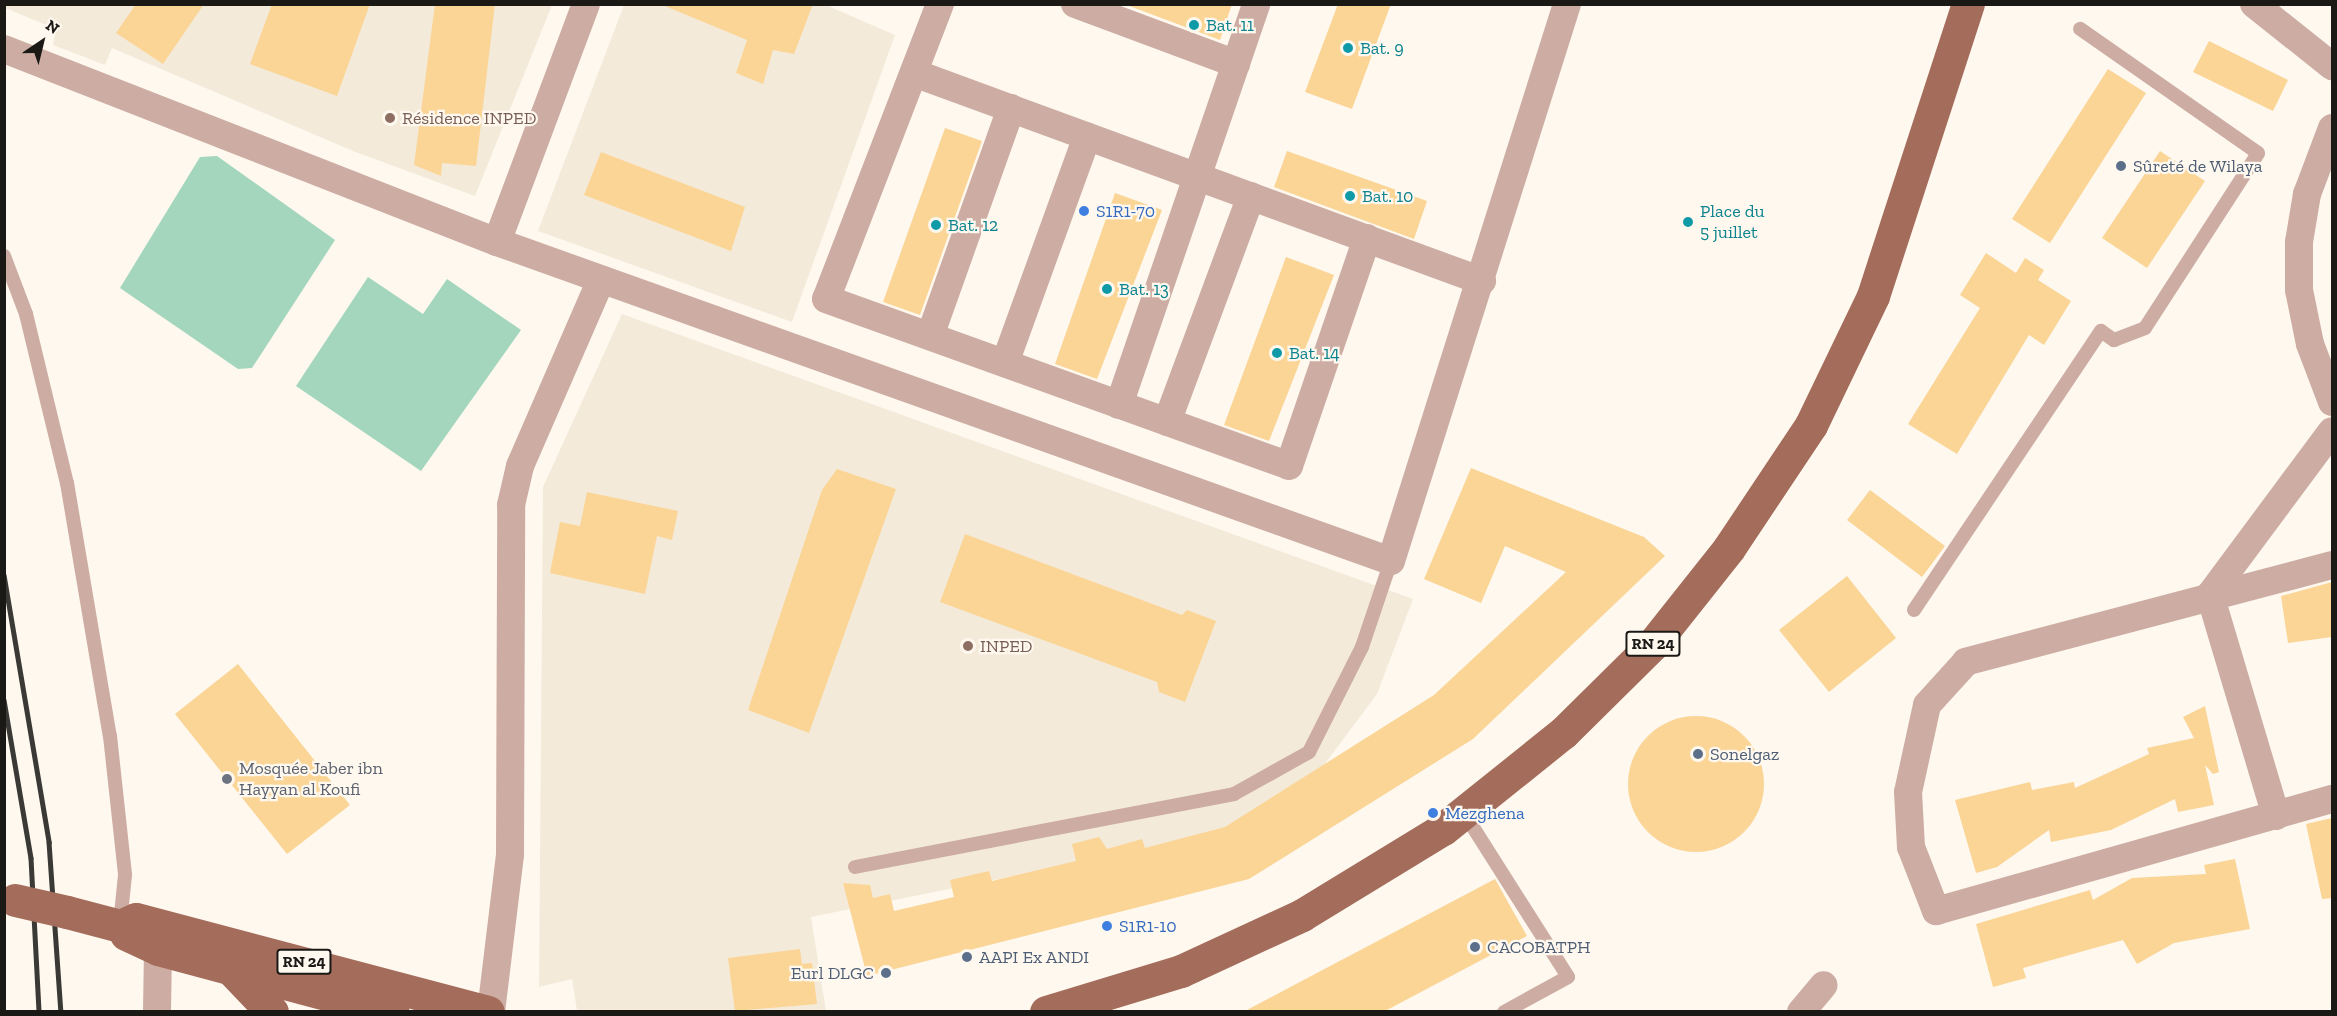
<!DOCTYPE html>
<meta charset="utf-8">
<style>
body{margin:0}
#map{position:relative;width:2337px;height:1016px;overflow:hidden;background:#fef8ef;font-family:"Zilla Slab",serif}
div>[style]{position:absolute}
.built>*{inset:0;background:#f4eada}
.green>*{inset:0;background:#a3d6bc}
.building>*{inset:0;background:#fbd596}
.round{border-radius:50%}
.lane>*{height:14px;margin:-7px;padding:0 7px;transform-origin:7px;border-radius:7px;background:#cdada3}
.street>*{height:28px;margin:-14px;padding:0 14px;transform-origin:14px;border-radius:14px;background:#cdada3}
.primary>*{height:33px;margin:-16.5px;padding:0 16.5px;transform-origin:16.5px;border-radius:16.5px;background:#a46c5b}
.rail>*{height:4.5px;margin:-2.25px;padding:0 2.25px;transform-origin:2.25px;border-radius:2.25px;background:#3b3935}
.primary-bridge>*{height:33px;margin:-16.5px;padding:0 16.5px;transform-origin:16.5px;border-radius:16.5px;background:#a46c5b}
.dots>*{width:16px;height:16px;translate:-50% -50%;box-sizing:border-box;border:3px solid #fef8ef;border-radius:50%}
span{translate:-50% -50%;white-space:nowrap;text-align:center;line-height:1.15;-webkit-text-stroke:4.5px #fef8ef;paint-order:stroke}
.shield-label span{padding:2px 4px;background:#fef8ef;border:2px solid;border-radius:4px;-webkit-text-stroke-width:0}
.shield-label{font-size:16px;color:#1b1916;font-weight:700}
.culture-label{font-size:18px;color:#0d838f}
.left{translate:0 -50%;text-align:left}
.education-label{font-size:18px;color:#785e54}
.service-label{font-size:18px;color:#4e5e75}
.right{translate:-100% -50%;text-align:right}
.shop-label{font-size:18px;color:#366cbe}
.worship-label{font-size:18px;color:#5b616d}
.frame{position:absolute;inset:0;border:6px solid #1b1916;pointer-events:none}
.north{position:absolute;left:12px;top:12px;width:60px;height:60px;-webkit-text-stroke:4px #fef8ef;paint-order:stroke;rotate:35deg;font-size:16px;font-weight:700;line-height:24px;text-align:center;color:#1b1916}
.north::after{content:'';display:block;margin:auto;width:21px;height:27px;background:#1b1916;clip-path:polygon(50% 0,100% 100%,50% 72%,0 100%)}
</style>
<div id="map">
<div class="built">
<i style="clip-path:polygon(6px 4px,552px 5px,475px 196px,353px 151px,112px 48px,105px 65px,53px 45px,56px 29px,5px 8px)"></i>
<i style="clip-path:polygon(624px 5px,826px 5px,895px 35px,792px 322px,538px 231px)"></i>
<i style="clip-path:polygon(622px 314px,1413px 599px,1377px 694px,1321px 769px,1235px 831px,811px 917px,826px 1011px,577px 1011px,572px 979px,539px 987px,543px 487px)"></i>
</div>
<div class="green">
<i style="clip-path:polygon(217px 156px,335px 240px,252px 368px,238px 369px,120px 288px,200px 157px)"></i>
<i style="clip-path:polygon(368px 277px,423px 314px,447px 279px,521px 330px,421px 471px,296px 386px)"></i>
</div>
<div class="building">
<i style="clip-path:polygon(136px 4px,204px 4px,163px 64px,116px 33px)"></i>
<i style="clip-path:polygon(272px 4px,370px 4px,337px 96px,250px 64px)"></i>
<i style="clip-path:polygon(435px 4px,495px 4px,476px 166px,442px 163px,441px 176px,414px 165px)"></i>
<i style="clip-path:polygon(660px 4px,813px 4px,794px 54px,773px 50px,763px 84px,736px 73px,747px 40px)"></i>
<i style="clip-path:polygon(1124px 4px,1232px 4px,1220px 40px)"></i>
<i style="clip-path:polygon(1338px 4px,1391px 4px,1352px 109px,1305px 92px)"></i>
<i style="clip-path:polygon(2209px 41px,2288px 80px,2273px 111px,2193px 72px)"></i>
<i style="clip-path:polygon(2108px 69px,2146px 93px,2050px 243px,2012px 219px)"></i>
<i style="clip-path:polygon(945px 128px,982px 141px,920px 315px,883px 302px)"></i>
<i style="clip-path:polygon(1287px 151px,1427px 201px,1414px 239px,1274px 187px)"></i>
<i style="clip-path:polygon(2160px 151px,2205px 181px,2147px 268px,2102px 238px)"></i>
<i style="clip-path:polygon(601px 152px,745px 207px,731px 251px,584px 195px)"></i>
<i style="clip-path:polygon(1115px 193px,1162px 210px,1097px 379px,1055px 364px)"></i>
<i style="clip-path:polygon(1986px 253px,2016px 273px,2025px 258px,2044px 270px,2038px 280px,2071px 301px,2044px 345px,2029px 335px,1957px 454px,1908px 424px,1980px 308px,1960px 295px)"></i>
<i style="clip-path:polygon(1286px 257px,1334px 275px,1269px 441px,1224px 425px)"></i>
<i style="clip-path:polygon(1471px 468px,1644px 537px,1665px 556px,1473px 739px,1249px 879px,867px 976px,843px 883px,870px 885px,873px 898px,890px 894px,894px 911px,954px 897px,950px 880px,989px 871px,992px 881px,1076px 861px,1072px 844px,1099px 837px,1107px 849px,1142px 839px,1145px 848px,1225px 827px,1434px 695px,1566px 572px,1505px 546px,1481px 603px,1424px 579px)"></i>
<i style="clip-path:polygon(837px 469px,896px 489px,809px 733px,748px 710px,822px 490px)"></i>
<i style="clip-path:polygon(1870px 490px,1945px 546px,1922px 577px,1847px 520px)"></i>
<i style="clip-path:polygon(587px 492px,678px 511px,672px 540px,657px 536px,645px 594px,550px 573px,560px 522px,580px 526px)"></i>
<i style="clip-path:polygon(965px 534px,1182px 615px,1187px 610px,1216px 621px,1185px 702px,1159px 692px,1157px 682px,940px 602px)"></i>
<i style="clip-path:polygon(1847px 576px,1896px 638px,1829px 692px,1779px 630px)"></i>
<i style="clip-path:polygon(2332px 582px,2332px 637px,2288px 643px,2281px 596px)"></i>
<i style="clip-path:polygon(238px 664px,350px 805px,287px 854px,175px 714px)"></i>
<i style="clip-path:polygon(2205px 706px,2219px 772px,2213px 774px,2205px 765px,2214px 805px,2178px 812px,2175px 799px,2111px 830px,2051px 842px,2049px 830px,1997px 867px,1976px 873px,1955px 800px,2030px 782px,2032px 790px,2074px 782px,2075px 788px,2149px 754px,2147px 748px,2194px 738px,2183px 717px)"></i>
<i class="round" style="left:1628px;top:716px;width:136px;height:136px"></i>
<i style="clip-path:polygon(2332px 818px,2332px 898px,2322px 899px,2306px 824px)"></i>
<i style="clip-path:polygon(2235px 859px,2250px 929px,2174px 943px,2137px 964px,2123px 940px,2023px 968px,2026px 978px,1993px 987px,1976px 924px,2090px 890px,2093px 900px,2132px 878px,2206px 874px,2204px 865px)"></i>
<i style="clip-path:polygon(1495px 879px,1527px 936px,1385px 1011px,1245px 1011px)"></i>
<i style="clip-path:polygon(800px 949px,802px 964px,812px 963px,817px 1004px,735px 1011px,728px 958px)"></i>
</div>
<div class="lane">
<i style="left:4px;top:256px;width:62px;rotate:69.2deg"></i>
<i style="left:26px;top:314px;width:174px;rotate:76.4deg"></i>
<i style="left:67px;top:483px;width:257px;rotate:80.4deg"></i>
<i style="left:110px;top:736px;width:140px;rotate:83.8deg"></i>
<i style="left:125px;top:875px;width:49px;rotate:95.8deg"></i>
<i style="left:1914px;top:610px;width:336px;rotate:-56.2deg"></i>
<i style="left:2101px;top:331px;width:16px;rotate:35deg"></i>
<i style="left:2114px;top:340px;width:33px;rotate:-21deg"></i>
<i style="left:2145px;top:328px;width:208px;rotate:-57.1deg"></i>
<i style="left:2258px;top:153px;width:217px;rotate:-145.1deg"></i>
<i style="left:1464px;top:813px;width:194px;rotate:57.6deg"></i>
<i style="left:1568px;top:977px;width:73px;rotate:151.3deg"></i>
<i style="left:855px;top:867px;width:386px;rotate:-10.9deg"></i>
<i style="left:1234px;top:794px;width:86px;rotate:-29.2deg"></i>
<i style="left:1309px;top:752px;width:118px;rotate:-63.2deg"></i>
<i style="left:1362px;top:647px;width:91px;rotate:-71.4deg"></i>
</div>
<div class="street">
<i style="left:940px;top:4px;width:316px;rotate:111.1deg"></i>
<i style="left:826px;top:299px;width:492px;rotate:19.8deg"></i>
<i style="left:1289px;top:466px;width:241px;rotate:-71.1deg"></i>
<i style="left:1075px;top:4px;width:172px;rotate:20.4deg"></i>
<i style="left:2254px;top:4px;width:100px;rotate:38.5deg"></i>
<i style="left:4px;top:49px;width:529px;rotate:21.38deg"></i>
<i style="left:497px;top:242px;width:949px;rotate:19.64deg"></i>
<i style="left:1391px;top:561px;width:584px;rotate:-72.46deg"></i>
<i style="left:914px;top:73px;width:605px;rotate:20.11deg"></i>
<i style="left:2332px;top:128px;width:71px;rotate:110.7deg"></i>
<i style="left:2307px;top:194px;width:49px;rotate:99.5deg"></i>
<i style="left:2299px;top:242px;width:48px;rotate:90deg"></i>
<i style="left:2299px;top:290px;width:55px;rotate:78.5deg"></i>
<i style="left:2310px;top:344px;width:62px;rotate:69.2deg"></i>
<i style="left:497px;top:242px;width:254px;rotate:-69.5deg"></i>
<i style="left:930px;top:336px;width:242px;rotate:-70.4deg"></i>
<i style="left:1005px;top:363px;width:241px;rotate:-70.1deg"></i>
<i style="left:1119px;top:405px;width:424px;rotate:-71.1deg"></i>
<i style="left:1167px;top:422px;width:241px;rotate:-69.6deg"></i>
<i style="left:2332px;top:565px;width:379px;rotate:165.2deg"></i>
<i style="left:1966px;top:662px;width:58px;rotate:132.2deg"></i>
<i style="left:1927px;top:705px;width:89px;rotate:102.3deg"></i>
<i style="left:1908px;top:792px;width:55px;rotate:86.9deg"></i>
<i style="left:1911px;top:847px;width:69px;rotate:68.7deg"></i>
<i style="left:1936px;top:911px;width:412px;rotate:-15.8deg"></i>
<i style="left:2276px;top:816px;width:231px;rotate:-106.6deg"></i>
<i style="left:2210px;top:595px;width:204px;rotate:-53.4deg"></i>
<i style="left:157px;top:1012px;width:63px;rotate:-89.1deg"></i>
<i style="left:491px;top:1012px;width:159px;rotate:-83.1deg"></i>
<i style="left:510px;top:854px;width:349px;rotate:-89.8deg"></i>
<i style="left:511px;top:505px;width:40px;rotate:-77deg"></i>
<i style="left:520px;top:466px;width:203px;rotate:-66.5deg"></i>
<i style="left:1801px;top:1012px;width:35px;rotate:-50deg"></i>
</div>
<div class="primary">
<i style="left:67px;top:912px;width:55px;rotate:14.8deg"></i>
<i style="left:120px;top:926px;width:17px;rotate:-24deg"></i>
<i style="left:136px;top:919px;width:364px;rotate:14.8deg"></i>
<i style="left:126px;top:934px;width:35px;rotate:25deg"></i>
<i style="left:158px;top:949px;width:243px;rotate:15deg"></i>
<i style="left:232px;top:970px;width:58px;rotate:46.4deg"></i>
<i style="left:1046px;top:1012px;width:141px;rotate:-16.9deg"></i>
<i style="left:1181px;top:971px;width:133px;rotate:-24.8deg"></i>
<i style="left:1302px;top:915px;width:165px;rotate:-31.4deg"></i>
<i style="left:1443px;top:829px;width:154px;rotate:-38.7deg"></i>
<i style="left:1563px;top:733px;width:127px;rotate:-44.7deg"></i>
<i style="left:1653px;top:644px;width:122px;rotate:-51.6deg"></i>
<i style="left:1729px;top:548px;width:148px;rotate:-56.3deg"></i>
<i style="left:1811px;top:425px;width:143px;rotate:-64.3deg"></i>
<i style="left:1873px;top:296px;width:307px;rotate:-72deg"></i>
</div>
<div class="rail">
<i style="left:4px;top:575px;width:271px;rotate:80.4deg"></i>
<i style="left:49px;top:842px;width:170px;rotate:86deg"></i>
<i style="left:4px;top:700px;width:160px;rotate:80.3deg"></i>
<i style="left:31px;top:858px;width:154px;rotate:87deg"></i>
</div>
<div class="primary-bridge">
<i style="left:15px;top:900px;width:53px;rotate:13deg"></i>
</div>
<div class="dots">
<i style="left:1194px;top:25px;background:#0f9aa8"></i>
<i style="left:1348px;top:48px;background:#0f9aa8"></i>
<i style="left:390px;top:118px;background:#8d6e63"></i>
<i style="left:2121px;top:166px;background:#5c6f8a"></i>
<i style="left:1350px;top:196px;background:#0f9aa8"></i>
<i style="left:1084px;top:211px;background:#3f7fe0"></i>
<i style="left:1688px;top:222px;background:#0f9aa8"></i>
<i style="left:936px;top:225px;background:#0f9aa8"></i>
<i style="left:1107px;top:289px;background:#0f9aa8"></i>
<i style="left:1277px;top:353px;background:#0f9aa8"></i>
<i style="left:968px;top:646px;background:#8d6e63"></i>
<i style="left:1698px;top:754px;background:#5c6f8a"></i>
<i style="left:227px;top:779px;background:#6b7280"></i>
<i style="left:1433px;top:813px;background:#3f7fe0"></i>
<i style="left:1107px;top:926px;background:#3f7fe0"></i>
<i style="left:1475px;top:947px;background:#5c6f8a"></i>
<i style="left:967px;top:957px;background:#5c6f8a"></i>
<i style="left:886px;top:973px;background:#5c6f8a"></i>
</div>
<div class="shield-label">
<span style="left:1653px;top:644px">RN 24</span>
<span style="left:304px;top:962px">RN 24</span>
</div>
<div class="culture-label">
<span class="left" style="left:1206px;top:25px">Bat. 11</span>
<span class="left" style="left:1360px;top:48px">Bat. 9</span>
<span class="left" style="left:1362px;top:196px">Bat. 10</span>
<span class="left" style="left:1700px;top:222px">Place du<br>5 juillet</span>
<span class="left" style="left:948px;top:225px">Bat. 12</span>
<span class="left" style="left:1119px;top:289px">Bat. 13</span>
<span class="left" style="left:1289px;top:353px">Bat. 14</span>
</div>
<div class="education-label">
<span class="left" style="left:402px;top:118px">Résidence INPED</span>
<span class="left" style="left:980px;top:646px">INPED</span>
</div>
<div class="service-label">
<span class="left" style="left:2133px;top:166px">Sûreté de Wilaya</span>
<span class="left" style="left:1710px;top:754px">Sonelgaz</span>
<span class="left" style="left:1487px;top:947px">CACOBATPH</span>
<span class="left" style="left:979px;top:957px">AAPI Ex ANDI</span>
<span class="right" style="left:874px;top:973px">Eurl DLGC</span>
</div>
<div class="shop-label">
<span class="left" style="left:1096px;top:211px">S1R1-70</span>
<span class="left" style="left:1445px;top:813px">Mezghena</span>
<span class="left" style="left:1119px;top:926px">S1R1-10</span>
</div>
<div class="worship-label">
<span class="left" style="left:239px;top:779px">Mosquée Jaber ibn<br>Hayyan al Koufi</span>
</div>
<div class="frame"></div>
<div class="north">N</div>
</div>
